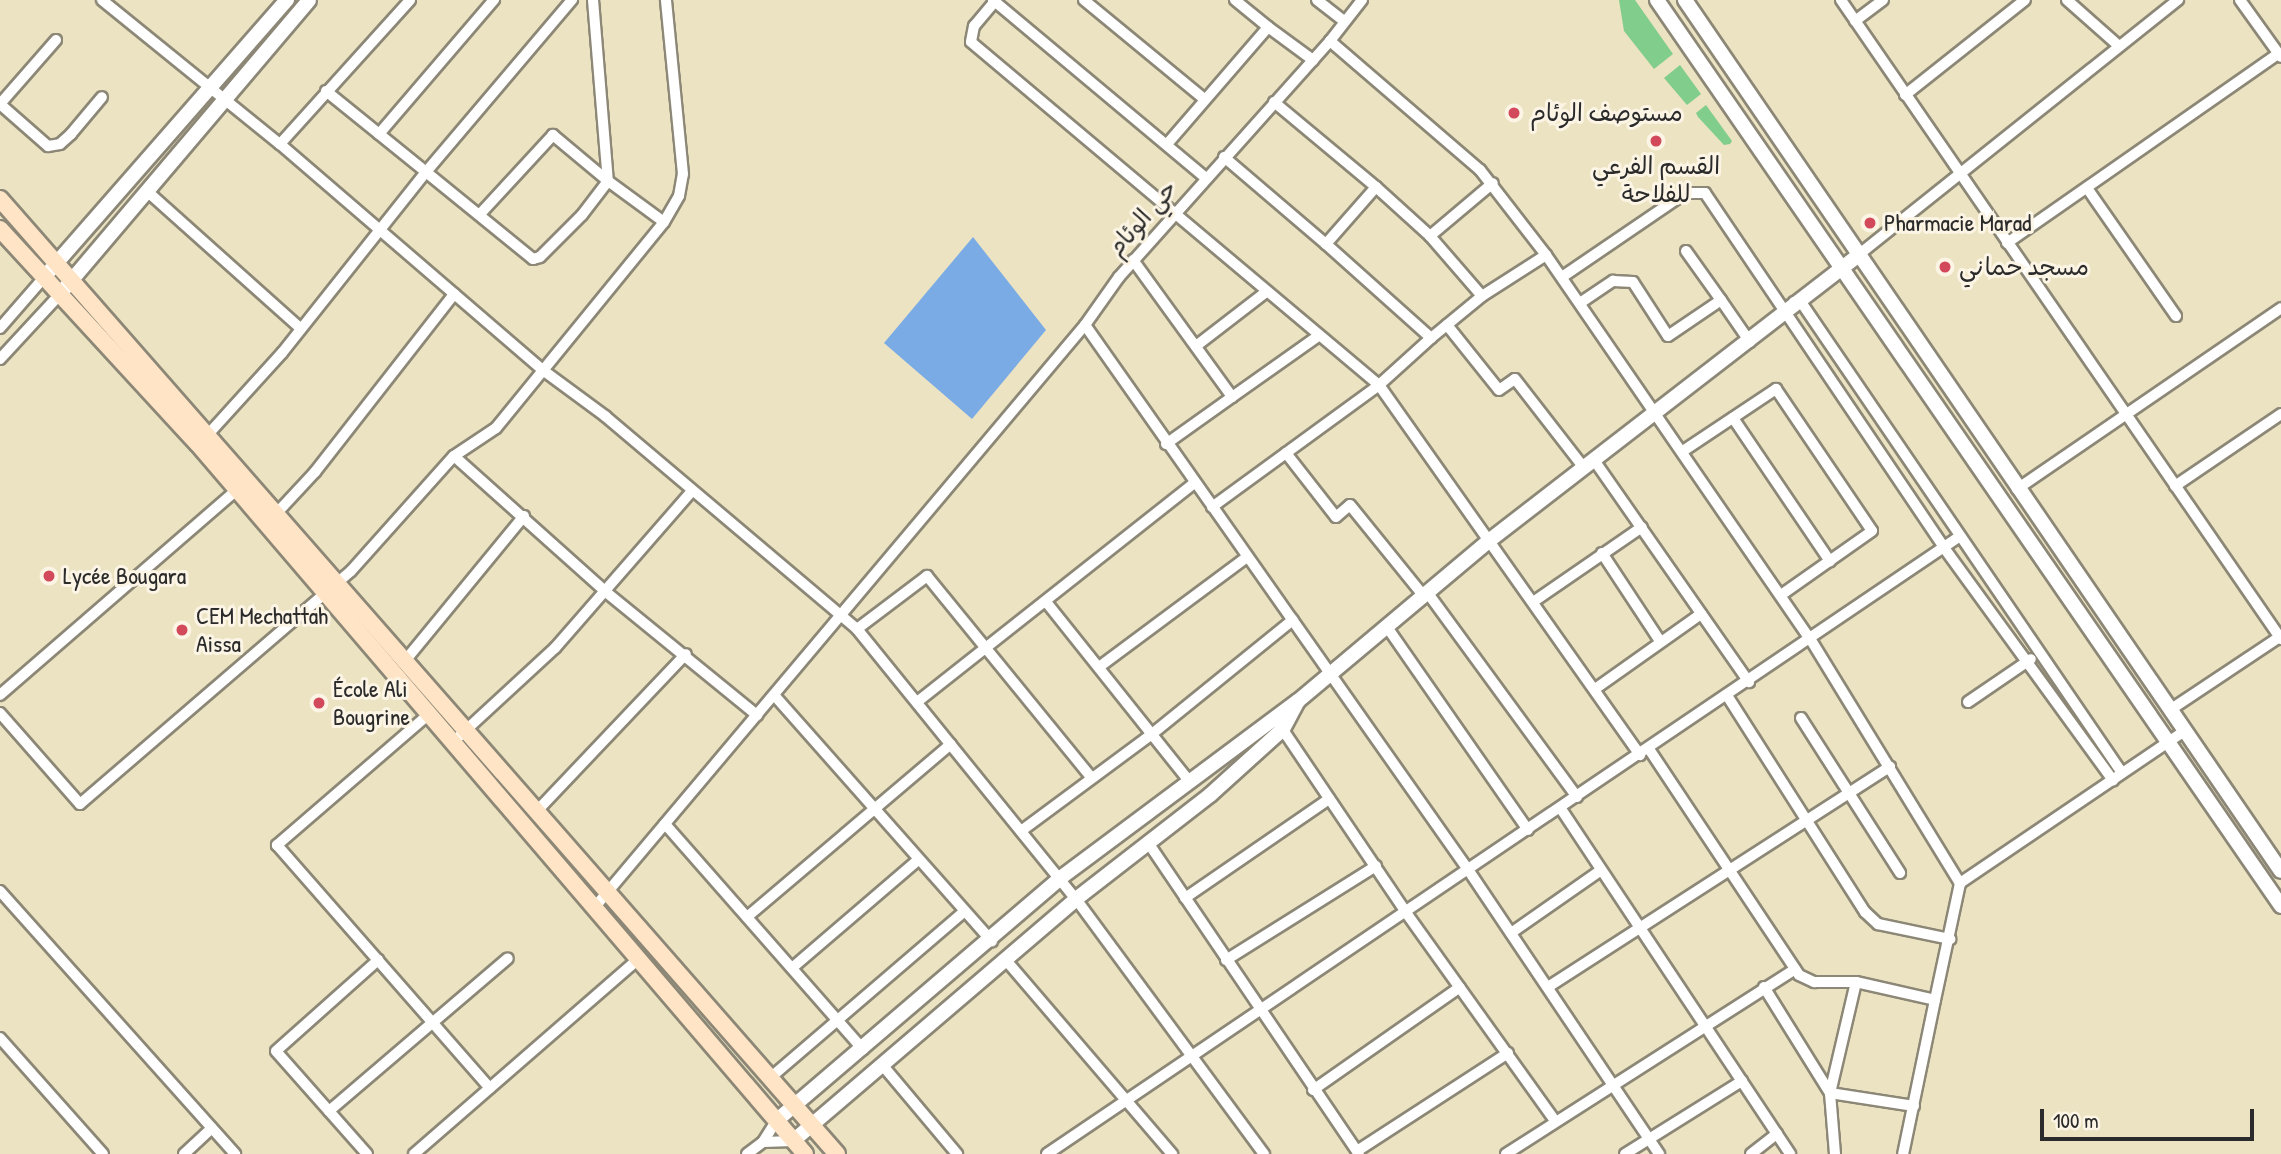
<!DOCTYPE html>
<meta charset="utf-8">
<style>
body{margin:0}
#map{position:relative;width:2281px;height:1154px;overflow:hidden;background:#ece3c2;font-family:"Patrick Hand","Playpen Sans Arabic",sans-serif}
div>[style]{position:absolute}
.green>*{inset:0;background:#80cd8c}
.water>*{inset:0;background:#7aabe5}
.roads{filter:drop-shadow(2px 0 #8c8776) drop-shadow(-2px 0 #8c8776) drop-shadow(0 2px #8c8776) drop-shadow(0 -2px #8c8776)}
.minor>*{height:10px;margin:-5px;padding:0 5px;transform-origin:5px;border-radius:5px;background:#fff}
.tertiary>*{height:14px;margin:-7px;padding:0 7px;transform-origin:7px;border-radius:7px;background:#fff}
.secondary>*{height:16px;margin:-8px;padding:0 8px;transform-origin:8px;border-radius:8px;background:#ffe4c6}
.dots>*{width:19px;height:19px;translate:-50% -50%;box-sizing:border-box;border:4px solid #fcf5e5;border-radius:50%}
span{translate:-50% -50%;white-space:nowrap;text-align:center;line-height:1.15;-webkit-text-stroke:6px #fcf5e5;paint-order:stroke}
.poi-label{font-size:24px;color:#2b2b2b}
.left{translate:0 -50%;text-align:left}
.street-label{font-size:24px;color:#2b2b2b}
.scale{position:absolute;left:2040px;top:1109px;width:214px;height:32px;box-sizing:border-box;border:4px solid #2b2b2b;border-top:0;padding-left:9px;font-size:21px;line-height:24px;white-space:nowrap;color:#2b2b2b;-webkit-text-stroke:5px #fcf5e5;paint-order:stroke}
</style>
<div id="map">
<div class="green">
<i style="clip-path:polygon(1619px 0,1635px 0,1673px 54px,1654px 69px,1624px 31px)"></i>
<i style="clip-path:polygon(1680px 65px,1701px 94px,1687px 105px,1664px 78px)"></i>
<i style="clip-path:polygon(1706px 105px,1732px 141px,1730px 144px,1724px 145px,1698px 117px,1696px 113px)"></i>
</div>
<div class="water">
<i style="clip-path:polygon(973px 237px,1046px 330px,972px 419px,884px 343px)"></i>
</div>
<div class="roads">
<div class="minor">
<i style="left:102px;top:0;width:229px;rotate:39deg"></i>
<i style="left:280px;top:144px;width:348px;rotate:40.7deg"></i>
<i style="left:544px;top:371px;width:76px;rotate:36.4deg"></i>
<i style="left:605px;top:416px;width:330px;rotate:40.2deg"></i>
<i style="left:857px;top:629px;width:348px;rotate:51deg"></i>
<i style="left:1076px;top:899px;width:317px;rotate:53.6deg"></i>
<i style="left:593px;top:0;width:182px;rotate:85.3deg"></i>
<i style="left:608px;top:181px;width:69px;rotate:36.2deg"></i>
<i style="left:993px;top:0;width:278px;rotate:39.9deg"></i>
<i style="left:996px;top:0;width:34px;rotate:130deg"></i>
<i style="left:974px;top:26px;width:16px;rotate:101deg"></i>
<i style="left:971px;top:42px;width:533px;rotate:40.05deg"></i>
<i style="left:1379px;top:385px;width:70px;rotate:-42.1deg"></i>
<i style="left:1084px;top:0;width:156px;rotate:39.5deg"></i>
<i style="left:1235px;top:0;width:43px;rotate:39.3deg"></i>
<i style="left:1317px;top:0;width:34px;rotate:38deg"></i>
<i style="left:1362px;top:0;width:52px;rotate:128deg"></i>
<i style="left:1330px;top:41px;width:317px;rotate:131.8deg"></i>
<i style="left:1119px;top:277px;width:59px;rotate:125.3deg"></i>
<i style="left:1085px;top:325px;width:668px;rotate:54.88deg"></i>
<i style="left:1469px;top:871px;width:341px;rotate:56.1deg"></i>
<i style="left:1841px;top:0;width:776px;rotate:55.45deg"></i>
<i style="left:2067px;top:0;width:69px;rotate:41.5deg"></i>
<i style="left:2240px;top:0;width:70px;rotate:54.3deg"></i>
<i style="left:1855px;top:21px;width:35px;rotate:-37deg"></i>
<i style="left:326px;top:91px;width:129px;rotate:39deg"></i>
<i style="left:426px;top:172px;width:226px;rotate:-49.7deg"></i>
<i style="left:1905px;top:95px;width:153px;rotate:-38.4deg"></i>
<i style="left:1274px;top:102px;width:133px;rotate:39.8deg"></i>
<i style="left:1376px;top:187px;width:76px;rotate:131.3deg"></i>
<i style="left:1326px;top:244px;width:141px;rotate:41.8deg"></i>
<i style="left:1431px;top:338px;width:66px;rotate:-39.5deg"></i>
<i style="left:1482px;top:296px;width:76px;rotate:-32.6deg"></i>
<i style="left:1546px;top:255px;width:108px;rotate:-127.8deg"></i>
<i style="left:1480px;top:170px;width:198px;rotate:-139.3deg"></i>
<i style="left:0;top:104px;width:64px;rotate:41.2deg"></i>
<i style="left:48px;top:146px;width:12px;rotate:-9deg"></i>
<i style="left:60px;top:144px;width:15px;rotate:-42deg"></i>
<i style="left:71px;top:134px;width:48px;rotate:-50deg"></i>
<i style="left:0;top:104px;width:85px;rotate:-48.8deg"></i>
<i style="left:379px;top:134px;width:177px;rotate:-49.4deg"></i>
<i style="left:1168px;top:143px;width:153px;rotate:-49.2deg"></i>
<i style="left:1268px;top:27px;width:56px;rotate:36.3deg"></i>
<i style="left:280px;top:144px;width:194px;rotate:-47.9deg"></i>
<i style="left:1224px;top:157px;width:134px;rotate:40.5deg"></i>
<i style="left:1376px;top:187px;width:73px;rotate:42.2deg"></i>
<i style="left:1430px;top:236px;width:79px;rotate:49.1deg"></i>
<i style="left:2087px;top:188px;width:156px;rotate:55.2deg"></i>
<i style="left:148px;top:192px;width:205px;rotate:41.8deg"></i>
<i style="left:1430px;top:236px;width:82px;rotate:-40.1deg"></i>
<i style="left:2007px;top:243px;width:330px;rotate:-34.9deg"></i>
<i style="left:1686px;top:251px;width:60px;rotate:54.5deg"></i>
<i style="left:1546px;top:255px;width:464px;rotate:55.5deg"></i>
<i style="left:1809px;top:637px;width:289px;rotate:58.5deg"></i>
<i style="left:1857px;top:256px;width:411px;rotate:-38.6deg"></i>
<i style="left:1133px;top:260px;width:169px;rotate:54.1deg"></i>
<i style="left:1232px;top:397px;width:105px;rotate:-35.3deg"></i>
<i style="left:1562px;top:277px;width:149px;rotate:-34.3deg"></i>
<i style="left:1685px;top:193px;width:20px"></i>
<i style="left:1705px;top:193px;width:424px;rotate:56deg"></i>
<i style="left:1942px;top:545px;width:291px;rotate:54deg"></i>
<i style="left:1794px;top:302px;width:7px"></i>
<i style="left:1801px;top:302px;width:570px;rotate:55.72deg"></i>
<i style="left:1580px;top:303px;width:40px;rotate:-34deg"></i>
<i style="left:1613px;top:281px;width:20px;rotate:3deg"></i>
<i style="left:1633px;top:282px;width:64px;rotate:57.1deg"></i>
<i style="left:1668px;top:336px;width:64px;rotate:-34.2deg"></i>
<i style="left:1721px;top:300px;width:51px;rotate:55.4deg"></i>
<i style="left:1447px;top:325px;width:83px;rotate:51.3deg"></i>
<i style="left:1499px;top:390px;width:19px;rotate:-35deg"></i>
<i style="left:1515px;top:379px;width:113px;rotate:52.2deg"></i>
<i style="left:0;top:328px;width:70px;rotate:-49deg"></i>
<i style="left:1196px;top:346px;width:88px;rotate:-37.6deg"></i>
<i style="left:0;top:359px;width:91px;rotate:-47.2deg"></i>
<i style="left:1733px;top:418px;width:173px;rotate:55.9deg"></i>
<i style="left:203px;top:440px;width:118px;rotate:-47.8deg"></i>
<i style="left:282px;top:353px;width:231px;rotate:-51.5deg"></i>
<i style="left:426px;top:172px;width:138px;rotate:39.1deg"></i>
<i style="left:533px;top:259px;width:7px;rotate:-16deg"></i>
<i style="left:540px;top:257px;width:59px;rotate:-45deg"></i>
<i style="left:582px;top:215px;width:43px;rotate:-52.6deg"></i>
<i style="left:608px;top:181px;width:72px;rotate:-140.1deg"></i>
<i style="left:553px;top:135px;width:108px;rotate:132.7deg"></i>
<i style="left:1166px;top:444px;width:81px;rotate:-35.5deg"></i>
<i style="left:1683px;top:451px;width:112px;rotate:-33.7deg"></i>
<i style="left:1776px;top:389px;width:171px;rotate:55.9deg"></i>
<i style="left:1872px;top:531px;width:111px;rotate:144.9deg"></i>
<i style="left:1286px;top:453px;width:81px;rotate:52deg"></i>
<i style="left:1336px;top:517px;width:18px;rotate:-41deg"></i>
<i style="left:1350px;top:505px;width:116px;rotate:51deg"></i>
<i style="left:454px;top:456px;width:204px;rotate:41.8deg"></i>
<i style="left:606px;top:592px;width:195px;rotate:39.2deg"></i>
<i style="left:1594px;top:460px;width:271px;rotate:55.1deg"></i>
<i style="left:2175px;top:486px;width:128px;rotate:-34.2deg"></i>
<i style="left:2017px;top:489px;width:320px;rotate:-34.4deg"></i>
<i style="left:1212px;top:507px;width:207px;rotate:-36.1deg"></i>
<i style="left:1379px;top:385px;width:453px;rotate:54.8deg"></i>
<i style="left:275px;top:515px;width:59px;rotate:-47.1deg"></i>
<i style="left:315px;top:472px;width:226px;rotate:-52deg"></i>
<i style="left:1602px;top:553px;width:105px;rotate:56.6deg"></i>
<i style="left:1427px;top:592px;width:254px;rotate:53.8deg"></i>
<i style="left:1533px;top:602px;width:132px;rotate:-34.5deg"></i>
<i style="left:1047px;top:603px;width:228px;rotate:51.4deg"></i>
<i style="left:1387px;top:627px;width:247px;rotate:55.2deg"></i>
<i style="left:857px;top:629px;width:88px;rotate:-37.1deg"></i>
<i style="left:927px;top:576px;width:259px;rotate:50.8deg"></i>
<i style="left:404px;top:662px;width:189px;rotate:-50.6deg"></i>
<i style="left:1099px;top:667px;width:184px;rotate:-36.6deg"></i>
<i style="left:1595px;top:689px;width:130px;rotate:-35.3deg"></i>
<i style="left:0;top:695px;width:313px;rotate:-40.9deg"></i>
<i style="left:774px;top:695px;width:329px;rotate:48.5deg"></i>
<i style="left:1728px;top:697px;width:255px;rotate:57.5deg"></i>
<i style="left:1865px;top:912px;width:18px;rotate:43deg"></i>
<i style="left:1878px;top:924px;width:74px;rotate:11.8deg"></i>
<i style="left:917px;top:702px;width:353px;rotate:-38.3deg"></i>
<i style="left:1968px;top:702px;width:76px;rotate:-34.3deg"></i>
<i style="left:2173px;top:708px;width:130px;rotate:-33.7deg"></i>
<i style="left:0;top:713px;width:121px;rotate:48.7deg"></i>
<i style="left:80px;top:804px;width:357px;rotate:-40.7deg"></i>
<i style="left:351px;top:571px;width:154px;rotate:-48.2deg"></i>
<i style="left:454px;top:456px;width:50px;rotate:-33.7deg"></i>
<i style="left:496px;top:428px;width:266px;rotate:-50.8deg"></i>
<i style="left:664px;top:222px;width:30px;rotate:-60deg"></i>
<i style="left:679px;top:196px;width:22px;rotate:-80deg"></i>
<i style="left:683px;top:174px;width:175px;rotate:-95.6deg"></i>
<i style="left:429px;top:714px;width:201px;rotate:139.2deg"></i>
<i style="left:277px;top:845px;width:323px;rotate:48.8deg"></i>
<i style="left:1801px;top:718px;width:184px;rotate:57.4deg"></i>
<i style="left:1279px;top:724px;width:229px;rotate:56deg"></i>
<i style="left:1407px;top:914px;width:254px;rotate:54.4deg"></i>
<i style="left:453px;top:742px;width:139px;rotate:-42.7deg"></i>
<i style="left:555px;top:648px;width:206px;rotate:-48.9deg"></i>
<i style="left:1649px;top:749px;width:271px;rotate:56.4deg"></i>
<i style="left:1799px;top:975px;width:17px;rotate:25deg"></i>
<i style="left:1814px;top:982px;width:42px"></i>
<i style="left:1856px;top:982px;width:81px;rotate:12.8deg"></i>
<i style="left:1935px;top:1000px;width:157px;rotate:101.7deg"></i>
<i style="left:1561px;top:809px;width:414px;rotate:56.4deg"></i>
<i style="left:535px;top:813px;width:219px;rotate:-46.5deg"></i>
<i style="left:665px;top:824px;width:300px;rotate:48.7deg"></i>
<i style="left:1021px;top:831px;width:163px;rotate:-36.5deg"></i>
<i style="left:1152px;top:734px;width:181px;rotate:-39deg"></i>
<i style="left:1149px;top:844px;width:374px;rotate:55.9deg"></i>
<i style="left:0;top:891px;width:353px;rotate:48.2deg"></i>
<i style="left:1185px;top:898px;width:175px;rotate:-34.5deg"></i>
<i style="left:594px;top:908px;width:762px;rotate:-49.9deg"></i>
<i style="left:747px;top:917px;width:267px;rotate:-40.3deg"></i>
<i style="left:1511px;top:933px;width:108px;rotate:-34.9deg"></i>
<i style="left:1005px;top:959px;width:257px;rotate:49.4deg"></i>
<i style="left:1226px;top:960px;width:177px;rotate:-32.1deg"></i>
<i style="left:792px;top:968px;width:165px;rotate:-40.6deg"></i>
<i style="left:1548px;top:987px;width:407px;rotate:-32.8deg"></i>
<i style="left:1764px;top:987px;width:125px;rotate:58.1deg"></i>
<i style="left:1830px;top:1093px;width:85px;rotate:8.8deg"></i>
<i style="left:1935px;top:1000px;width:120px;rotate:-77.9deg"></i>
<i style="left:1960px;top:883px;width:273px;rotate:-34.1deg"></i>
<i style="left:0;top:1038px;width:155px;rotate:48.4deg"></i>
<i style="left:884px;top:1067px;width:114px;rotate:50deg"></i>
<i style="left:770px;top:1078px;width:255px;rotate:-40.6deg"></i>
<i style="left:1313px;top:1090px;width:179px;rotate:-35deg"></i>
<i style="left:329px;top:1111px;width:235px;rotate:-40.5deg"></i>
<i style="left:763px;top:1142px;width:30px;rotate:-2deg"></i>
<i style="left:1357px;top:1151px;width:180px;rotate:-33deg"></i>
<i style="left:184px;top:1154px;width:38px;rotate:-43deg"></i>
<i style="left:367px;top:1154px;width:137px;rotate:-131.5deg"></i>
<i style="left:276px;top:1051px;width:137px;rotate:-41.7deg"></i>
<i style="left:414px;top:1154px;width:297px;rotate:-41deg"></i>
<i style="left:747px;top:1154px;width:20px;rotate:-37deg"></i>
<i style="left:763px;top:1142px;width:25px;rotate:-58deg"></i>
<i style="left:1047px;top:1154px;width:1102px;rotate:-34.09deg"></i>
<i style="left:1506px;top:1154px;width:343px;rotate:-32.6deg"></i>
<i style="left:1625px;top:1154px;width:138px;rotate:-32deg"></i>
<i style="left:1751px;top:1154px;width:33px;rotate:-38deg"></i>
<i style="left:1835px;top:1154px;width:61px;rotate:-94.7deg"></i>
<i style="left:1830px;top:1093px;width:114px;rotate:-76.8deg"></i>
</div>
<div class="tertiary">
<i style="left:1657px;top:0;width:1100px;rotate:55.44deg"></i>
<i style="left:1685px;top:0;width:1055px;rotate:55.62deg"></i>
<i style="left:46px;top:275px;width:366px;rotate:-48.8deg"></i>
<i style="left:65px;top:288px;width:377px;rotate:-49.7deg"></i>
<i style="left:776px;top:1121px;width:372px;rotate:-40.5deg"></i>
<i style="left:1059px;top:879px;width:298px;rotate:-36.7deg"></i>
<i style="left:1298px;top:701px;width:251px;rotate:-40deg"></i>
<i style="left:1490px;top:540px;width:464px;rotate:-37.7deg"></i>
<i style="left:793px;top:1141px;width:372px;rotate:-40.5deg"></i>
<i style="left:1076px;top:899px;width:170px;rotate:-37.8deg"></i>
<i style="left:1210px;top:795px;width:98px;rotate:-42.1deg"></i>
<i style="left:1283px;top:729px;width:30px;rotate:-62deg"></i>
</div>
<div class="secondary">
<i style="left:0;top:199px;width:1270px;rotate:48.77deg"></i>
<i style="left:0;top:229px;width:292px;rotate:47.4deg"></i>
<i style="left:198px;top:444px;width:934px;rotate:49.47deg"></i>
</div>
</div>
<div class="dots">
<i style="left:1514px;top:113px;background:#d1495b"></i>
<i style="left:1656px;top:141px;background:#d1495b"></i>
<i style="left:1870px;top:223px;background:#d1495b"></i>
<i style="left:1945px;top:267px;background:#d1495b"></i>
<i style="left:49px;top:576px;background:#d1495b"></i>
<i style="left:182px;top:630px;background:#d1495b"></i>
<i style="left:319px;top:703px;background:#d1495b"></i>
</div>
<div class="poi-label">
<span class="left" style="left:1530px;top:113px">مستوصف الوئام</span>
<span style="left:1656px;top:180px">القسم الفرعي<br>للفلاحة</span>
<span class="left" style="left:1884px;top:223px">Pharmacie Marad</span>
<span class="left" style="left:1959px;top:267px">مسجد حماني</span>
<span class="left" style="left:63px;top:576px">Lycée Bougara</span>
<span class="left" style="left:196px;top:630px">CEM Mechattah<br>Aissa</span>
<span class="left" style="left:333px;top:703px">École Ali<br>Bougrine</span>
</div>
<div class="street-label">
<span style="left:1142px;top:218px;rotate:-49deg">حي الوئام</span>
</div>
<div class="scale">100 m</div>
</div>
